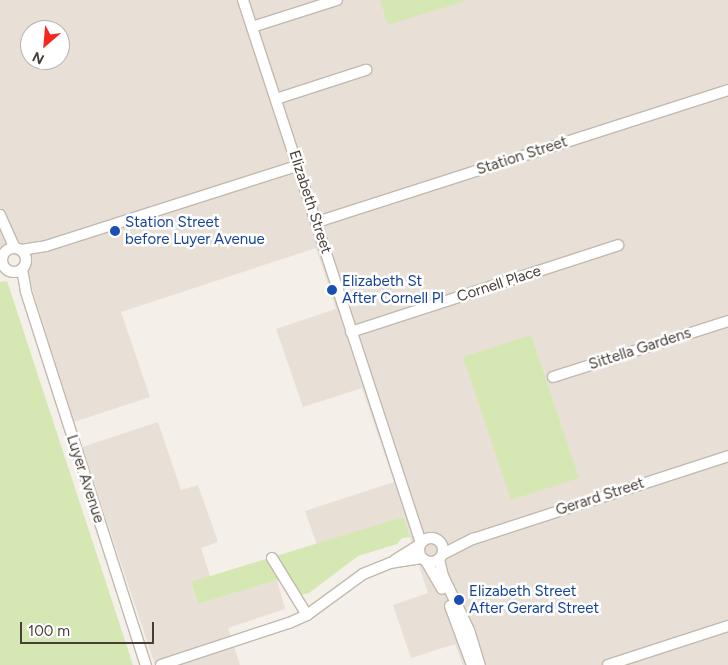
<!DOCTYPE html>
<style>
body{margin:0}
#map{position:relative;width:728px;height:665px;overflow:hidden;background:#f4efe8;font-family:Figtree,sans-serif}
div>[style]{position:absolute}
.residential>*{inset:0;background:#e8e0d7}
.green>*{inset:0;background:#d5e7b2}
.roads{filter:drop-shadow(1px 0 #c2b9ae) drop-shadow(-1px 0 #c2b9ae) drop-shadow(0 1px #c2b9ae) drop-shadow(0 -1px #c2b9ae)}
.minor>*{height:10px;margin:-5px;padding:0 5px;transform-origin:5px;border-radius:5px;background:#fff}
.minor>.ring{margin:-5px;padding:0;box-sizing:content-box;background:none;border:10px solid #fff;border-radius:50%}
.dots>*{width:14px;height:14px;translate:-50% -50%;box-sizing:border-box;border:2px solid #fff;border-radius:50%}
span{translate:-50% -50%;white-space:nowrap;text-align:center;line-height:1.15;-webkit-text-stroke:5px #fff;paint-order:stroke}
.street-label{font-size:15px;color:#473f37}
.transit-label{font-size:15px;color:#164399}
.left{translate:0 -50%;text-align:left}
.north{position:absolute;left:20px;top:20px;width:50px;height:50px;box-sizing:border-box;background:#fff;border:1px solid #b5b2af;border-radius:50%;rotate:207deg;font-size:14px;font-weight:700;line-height:20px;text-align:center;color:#473f37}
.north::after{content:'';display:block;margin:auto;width:18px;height:22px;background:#f4281f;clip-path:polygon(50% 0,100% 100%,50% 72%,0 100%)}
.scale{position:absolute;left:20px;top:622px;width:134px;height:22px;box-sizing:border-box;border:2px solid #473f37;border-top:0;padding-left:6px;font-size:15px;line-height:18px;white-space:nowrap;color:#473f37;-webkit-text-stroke:4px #fff;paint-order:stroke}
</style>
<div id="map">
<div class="residential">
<i style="clip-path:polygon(evenodd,0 0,728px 0,728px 665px,463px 665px,455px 644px,411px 658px,393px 605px,428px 593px,403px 517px,317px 545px,305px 511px,394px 482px,362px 388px,303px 407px,276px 329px,336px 309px,316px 248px,121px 312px,150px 397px,74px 422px,23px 259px,10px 253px,0 257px,0 0,30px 30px,60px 30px,60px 60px,30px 60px,30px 30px)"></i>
<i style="clip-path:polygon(158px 422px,181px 490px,198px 485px,218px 542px,201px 548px,210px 576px,191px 583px,198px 604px,277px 580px,285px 609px,228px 628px,240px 665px,155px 665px,82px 447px)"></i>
</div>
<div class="green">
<i style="clip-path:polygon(380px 0,468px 0,388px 25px)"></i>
<i style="clip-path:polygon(7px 281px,133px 665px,0 665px,0 282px)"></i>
<i style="clip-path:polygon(531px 335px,579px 478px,511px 500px,463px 357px)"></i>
<i style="clip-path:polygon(403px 517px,410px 537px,402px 538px,397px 544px,358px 556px,309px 593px,300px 595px,277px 580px,198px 604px,191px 582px)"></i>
</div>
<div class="roads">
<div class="minor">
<i style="left:243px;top:0;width:571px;rotate:71.85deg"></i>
<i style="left:252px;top:27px;width:89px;rotate:-17.6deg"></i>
<i style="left:276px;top:99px;width:95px;rotate:-17.9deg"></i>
<i style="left:0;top:215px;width:36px;rotate:66deg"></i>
<i style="left:317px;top:222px;width:432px;rotate:-17.8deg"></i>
<i class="ring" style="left:2px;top:248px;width:14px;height:14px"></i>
<i style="left:21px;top:250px;width:25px;rotate:-9deg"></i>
<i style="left:46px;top:246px;width:263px;rotate:-17.7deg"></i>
<i style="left:22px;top:269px;width:23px;rotate:80deg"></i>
<i style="left:26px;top:292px;width:392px;rotate:72.2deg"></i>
<i style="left:351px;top:332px;width:281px;rotate:-18deg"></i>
<i style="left:553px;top:377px;width:184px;rotate:-17.7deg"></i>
<i class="ring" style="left:419px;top:538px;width:14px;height:14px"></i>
<i style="left:443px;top:554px;width:34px;rotate:-27deg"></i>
<i style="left:473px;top:539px;width:268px;rotate:-18deg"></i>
<i style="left:272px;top:558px;width:67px;rotate:58.4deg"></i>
<i style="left:439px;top:559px;width:17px;rotate:77deg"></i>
<i style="left:443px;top:576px;width:60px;rotate:64.3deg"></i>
<i style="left:469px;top:630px;width:37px;rotate:73deg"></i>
<i style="left:395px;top:560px;width:28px;rotate:-32deg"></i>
<i style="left:426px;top:561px;width:32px;rotate:60deg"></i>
<i style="left:450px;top:606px;width:63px;rotate:69.6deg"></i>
<i style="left:161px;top:665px;width:135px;rotate:-18.2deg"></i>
<i style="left:289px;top:623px;width:20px;rotate:-24deg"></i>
<i style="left:307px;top:615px;width:69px;rotate:-36.2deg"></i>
<i style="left:363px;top:574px;width:29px;rotate:-22deg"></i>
<i style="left:390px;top:563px;width:32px;rotate:-9deg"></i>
<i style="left:608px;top:665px;width:126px;rotate:-18deg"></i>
</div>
</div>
<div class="dots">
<i style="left:115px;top:231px;background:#1a4fb4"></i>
<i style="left:332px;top:290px;background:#1a4fb4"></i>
<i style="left:459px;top:600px;background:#1a4fb4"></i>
</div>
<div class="street-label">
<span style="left:522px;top:156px;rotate:-18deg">Station Street</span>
<span style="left:310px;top:202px;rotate:72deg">Elizabeth Street</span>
<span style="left:499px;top:284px;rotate:-18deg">Cornell Place</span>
<span style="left:640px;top:349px;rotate:-18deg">Sittella Gardens</span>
<span style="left:85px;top:479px;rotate:72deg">Luyer Avenue</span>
<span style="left:600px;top:497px;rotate:-18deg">Gerard Street</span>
</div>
<div class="transit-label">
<span class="left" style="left:125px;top:231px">Station Street<br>before Luyer Avenue</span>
<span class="left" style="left:342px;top:290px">Elizabeth St<br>After Cornell Pl</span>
<span class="left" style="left:469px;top:600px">Elizabeth Street<br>After Gerard Street</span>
</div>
<div class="north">N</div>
<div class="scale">100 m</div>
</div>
